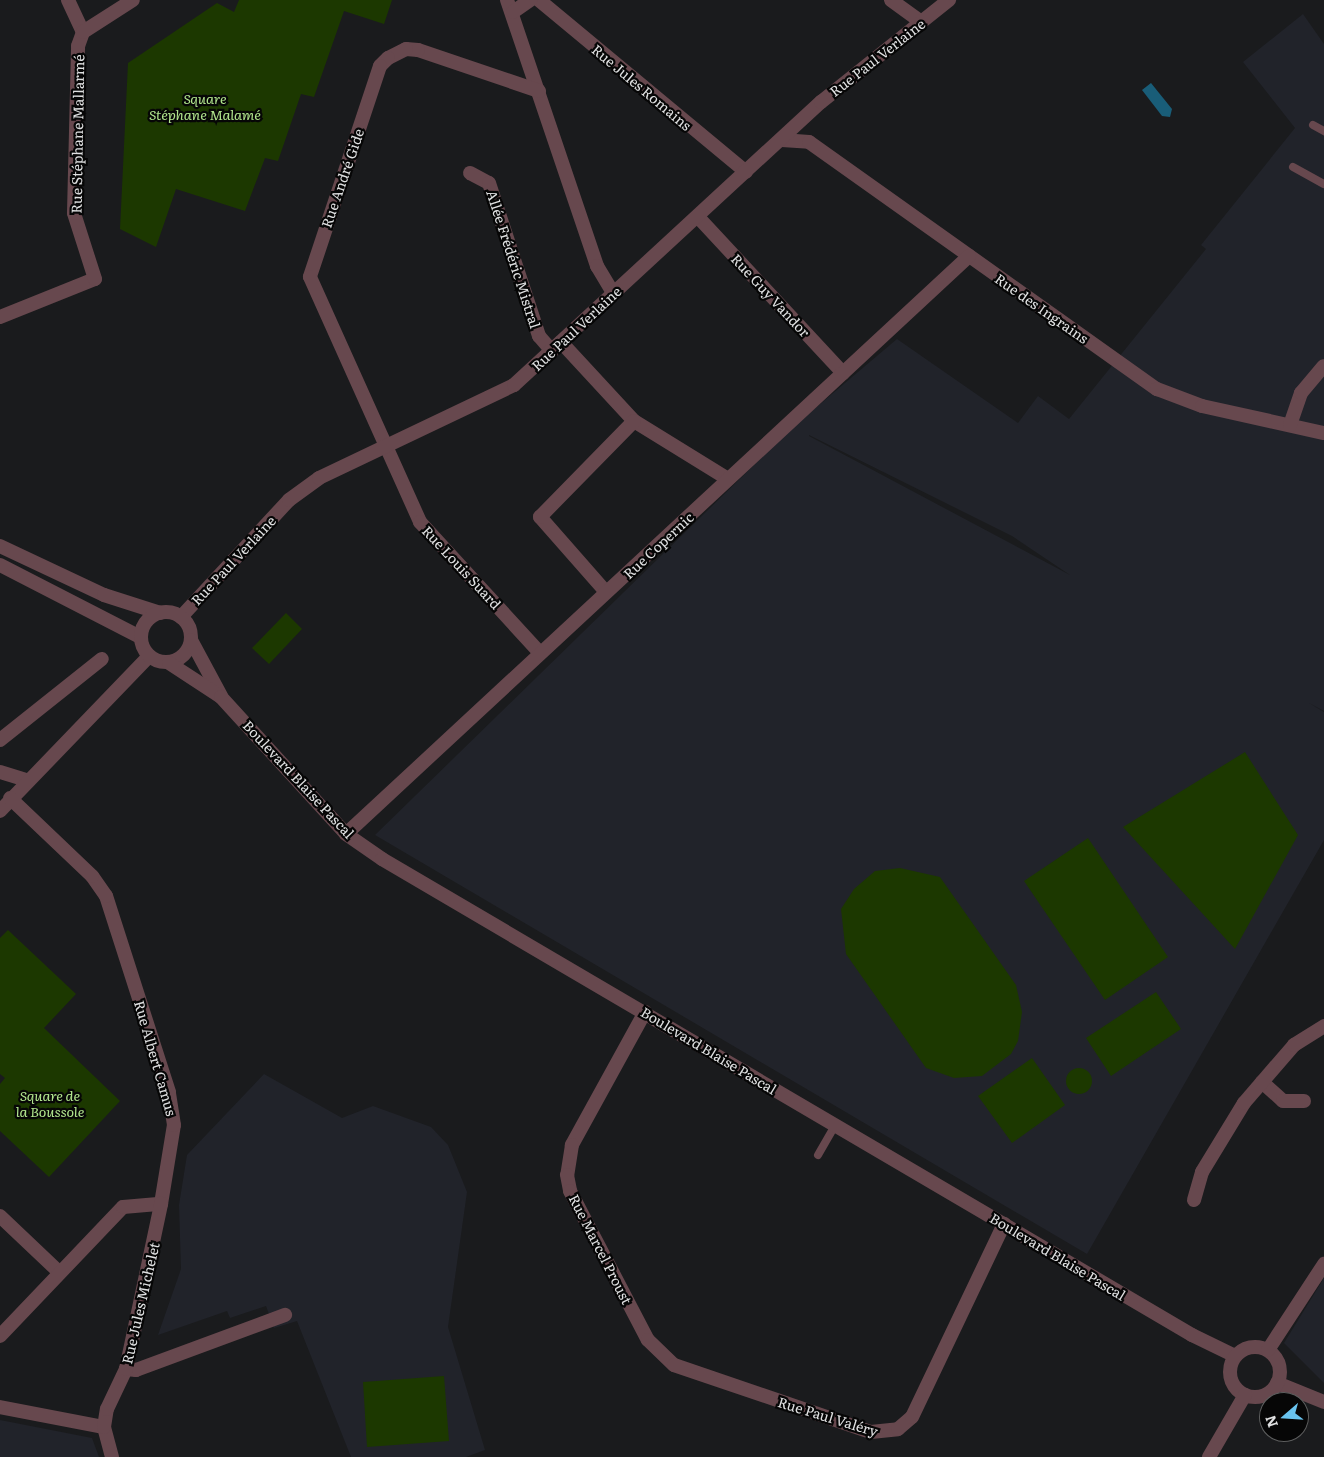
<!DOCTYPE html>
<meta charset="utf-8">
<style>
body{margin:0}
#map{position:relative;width:1324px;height:1457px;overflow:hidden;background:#1a1b1d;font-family:Literata,serif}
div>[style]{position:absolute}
.built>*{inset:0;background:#21232a}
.green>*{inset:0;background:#1c3800}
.round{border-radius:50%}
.water>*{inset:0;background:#195d78}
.service>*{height:8px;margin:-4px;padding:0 4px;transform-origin:4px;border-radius:4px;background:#67484e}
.minor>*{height:14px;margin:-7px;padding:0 7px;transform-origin:7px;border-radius:7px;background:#67484e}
.tertiary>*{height:14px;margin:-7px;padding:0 7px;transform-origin:7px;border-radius:7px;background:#67484e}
.tertiary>.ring{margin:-7px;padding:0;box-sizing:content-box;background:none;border:14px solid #67484e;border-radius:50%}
span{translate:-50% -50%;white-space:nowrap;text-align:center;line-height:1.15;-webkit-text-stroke:4.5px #060606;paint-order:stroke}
.street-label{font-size:14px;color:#e0e1e2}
.park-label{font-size:14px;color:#b1e58d;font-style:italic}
.north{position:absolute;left:1259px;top:1392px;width:50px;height:50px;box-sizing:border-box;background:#060606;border:1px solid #5d5e5e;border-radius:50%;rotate:251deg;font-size:14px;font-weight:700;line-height:20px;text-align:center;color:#e0e1e2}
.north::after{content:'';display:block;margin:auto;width:18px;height:22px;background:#69c4f0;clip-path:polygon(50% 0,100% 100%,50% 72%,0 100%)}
</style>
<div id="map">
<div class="built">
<i style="clip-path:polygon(evenodd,1303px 14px,1324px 44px,1324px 711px,1309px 703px,1324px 712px,1324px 840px,1087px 1254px,375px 835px,793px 427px,897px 339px,1018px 423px,1038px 396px,1069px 419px,1206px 249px,1201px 245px,1295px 128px,1243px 62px,1303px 14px,809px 435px,1012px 536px,1070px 575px,809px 436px,809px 435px)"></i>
<i style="clip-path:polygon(264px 1074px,342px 1118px,373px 1106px,431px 1127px,448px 1145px,467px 1192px,448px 1327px,485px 1450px,466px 1457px,351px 1457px,297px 1321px,274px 1328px,266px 1306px,230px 1318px,227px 1311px,158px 1335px,181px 1269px,179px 1205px,187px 1155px)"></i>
<i style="clip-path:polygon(1324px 1278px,1324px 1383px,1284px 1343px)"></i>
<i style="clip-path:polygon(0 1420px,92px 1438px,99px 1457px,0 1457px)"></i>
</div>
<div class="green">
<i style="clip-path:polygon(239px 0,392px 0,384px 24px,344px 11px,314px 97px,301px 94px,278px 161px,265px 158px,245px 211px,176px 189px,156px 247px,120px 229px,128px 63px,217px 3px,234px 12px)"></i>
<i style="clip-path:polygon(286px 613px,302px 629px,269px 664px,252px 648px)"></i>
<i style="clip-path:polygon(1245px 752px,1298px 835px,1235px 949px,1123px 827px)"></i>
<i style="clip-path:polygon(1088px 838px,1168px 957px,1105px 1000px,1024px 881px)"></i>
<i style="clip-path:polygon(900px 868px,940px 877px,1016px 985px,1022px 1012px,1018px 1041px,1011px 1054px,982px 1076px,954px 1078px,926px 1068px,846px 954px,841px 909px,854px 889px,875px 871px)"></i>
<i style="clip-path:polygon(8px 930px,76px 994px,44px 1028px,120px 1101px,49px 1177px,0 1131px,0 1084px,5px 1078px,0 1074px,0 938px)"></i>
<i style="clip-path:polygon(1156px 992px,1181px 1029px,1111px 1076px,1086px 1038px)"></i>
<i style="clip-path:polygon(1032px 1058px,1065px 1105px,1012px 1143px,978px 1096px)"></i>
<i class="round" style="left:1066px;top:1068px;width:26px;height:26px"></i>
<i style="clip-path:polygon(444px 1376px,449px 1441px,367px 1447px,363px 1382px)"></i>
</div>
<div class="water">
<i style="clip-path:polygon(1151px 83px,1172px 109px,1170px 117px,1162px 116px,1142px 90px)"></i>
</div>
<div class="service">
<i style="left:1313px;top:125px;width:13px;rotate:29deg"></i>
<i style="left:1293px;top:167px;width:35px;rotate:29deg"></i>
<i style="left:818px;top:1155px;width:34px;rotate:-60deg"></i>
</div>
<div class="minor">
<i style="left:68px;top:0;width:35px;rotate:65deg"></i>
<i style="left:507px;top:0;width:281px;rotate:71.3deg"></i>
<i style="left:597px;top:266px;width:33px;rotate:59deg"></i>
<i style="left:539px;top:0;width:269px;rotate:39.7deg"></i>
<i style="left:891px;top:0;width:37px;rotate:36deg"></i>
<i style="left:513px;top:12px;width:21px;rotate:-35deg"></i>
<i style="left:539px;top:91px;width:128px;rotate:-161.3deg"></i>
<i style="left:418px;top:50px;width:12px;rotate:-175deg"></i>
<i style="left:406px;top:49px;width:20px;rotate:153deg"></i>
<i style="left:388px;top:58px;width:11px;rotate:135deg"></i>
<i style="left:380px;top:66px;width:222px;rotate:108.4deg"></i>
<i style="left:310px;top:277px;width:269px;rotate:65.8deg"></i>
<i style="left:420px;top:522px;width:176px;rotate:47.5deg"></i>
<i style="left:782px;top:140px;width:27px;rotate:4deg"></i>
<i style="left:809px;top:142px;width:427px;rotate:35.4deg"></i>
<i style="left:1157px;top:389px;width:48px;rotate:20.7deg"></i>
<i style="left:1202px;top:406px;width:125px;rotate:12.5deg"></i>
<i style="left:470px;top:173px;width:21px;rotate:28deg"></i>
<i style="left:489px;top:183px;width:161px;rotate:71.9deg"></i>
<i style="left:539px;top:336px;width:20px;rotate:49deg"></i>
<i style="left:698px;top:217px;width:213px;rotate:47.1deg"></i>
<i style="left:0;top:317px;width:102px;rotate:-21.8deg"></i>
<i style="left:95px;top:279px;width:69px;rotate:-107.7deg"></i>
<i style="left:74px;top:213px;width:167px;rotate:-88.6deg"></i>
<i style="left:78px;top:46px;width:15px;rotate:-70deg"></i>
<i style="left:83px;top:32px;width:59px;rotate:-32.6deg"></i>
<i style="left:561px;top:342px;width:108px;rotate:47.3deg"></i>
<i style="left:634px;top:421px;width:110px;rotate:31.7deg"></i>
<i style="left:1290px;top:425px;width:34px;rotate:-71deg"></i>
<i style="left:1301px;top:393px;width:35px;rotate:-50deg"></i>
<i style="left:606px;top:592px;width:100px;rotate:-131.3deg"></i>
<i style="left:540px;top:517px;width:134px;rotate:-45.6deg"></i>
<i style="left:181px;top:617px;width:159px;rotate:-47.3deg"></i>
<i style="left:289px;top:500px;width:37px;rotate:-36deg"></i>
<i style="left:319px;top:478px;width:216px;rotate:-25.5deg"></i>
<i style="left:514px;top:385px;width:418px;rotate:-42.7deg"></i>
<i style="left:821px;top:102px;width:164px;rotate:-38.6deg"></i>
<i style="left:0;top:740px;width:130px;rotate:-38.5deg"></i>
<i style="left:0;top:772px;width:27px;rotate:17deg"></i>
<i style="left:0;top:811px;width:215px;rotate:-46.1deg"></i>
<i style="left:346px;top:834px;width:850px;rotate:-42.85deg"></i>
<i style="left:645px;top:1012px;width:152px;rotate:118.8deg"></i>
<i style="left:572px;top:1145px;width:30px;rotate:99deg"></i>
<i style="left:567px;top:1175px;width:16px;rotate:79deg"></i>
<i style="left:570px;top:1191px;width:168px;rotate:62.4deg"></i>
<i style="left:648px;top:1340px;width:36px;rotate:44deg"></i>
<i style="left:674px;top:1365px;width:208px;rotate:18.8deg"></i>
<i style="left:871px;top:1432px;width:27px;rotate:-6deg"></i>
<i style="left:898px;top:1429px;width:18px;rotate:-41deg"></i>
<i style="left:912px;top:1417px;width:214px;rotate:-64.5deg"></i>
<i style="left:1262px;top:1082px;width:28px;rotate:42deg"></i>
<i style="left:1283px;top:1101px;width:21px"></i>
<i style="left:1194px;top:1200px;width:29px;rotate:-74deg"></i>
<i style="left:1202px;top:1172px;width:81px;rotate:-58.7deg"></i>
<i style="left:1244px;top:1103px;width:77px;rotate:-49.2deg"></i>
<i style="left:1294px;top:1045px;width:36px;rotate:-32deg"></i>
<i style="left:0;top:1216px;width:81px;rotate:43.5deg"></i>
<i style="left:0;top:1336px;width:178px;rotate:-46.4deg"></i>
<i style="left:123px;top:1207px;width:38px;rotate:-5deg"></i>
<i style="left:161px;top:1204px;width:80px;rotate:-80.7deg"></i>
<i style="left:174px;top:1125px;width:33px;rotate:-99deg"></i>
<i style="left:169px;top:1092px;width:206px;rotate:-107.8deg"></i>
<i style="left:106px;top:896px;width:24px;rotate:-125deg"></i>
<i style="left:92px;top:876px;width:113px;rotate:-136.4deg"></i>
<i style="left:126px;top:1369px;width:10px;rotate:6deg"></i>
<i style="left:136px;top:1370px;width:159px;rotate:-20.3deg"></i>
<i style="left:1277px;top:1383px;width:51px;rotate:22deg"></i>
<i style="left:0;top:1407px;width:106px;rotate:10.9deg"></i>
<i style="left:112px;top:1457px;width:31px;rotate:-105deg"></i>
<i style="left:104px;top:1427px;width:18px;rotate:-81deg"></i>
<i style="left:107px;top:1409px;width:44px;rotate:-64.6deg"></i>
<i style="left:126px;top:1369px;width:169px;rotate:-78deg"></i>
</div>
<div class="tertiary">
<i style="left:0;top:546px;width:115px;rotate:25.2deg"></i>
<i style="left:104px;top:595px;width:59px;rotate:17.8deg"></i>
<i style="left:0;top:565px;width:157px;rotate:27.2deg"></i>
<i class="ring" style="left:141px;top:612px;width:36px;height:36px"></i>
<i style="left:191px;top:640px;width:64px;rotate:61.8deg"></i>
<i style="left:169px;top:663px;width:62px;rotate:33.2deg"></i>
<i style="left:221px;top:697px;width:185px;rotate:47.6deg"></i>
<i style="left:346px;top:834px;width:44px;rotate:34.8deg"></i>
<i style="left:382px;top:859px;width:940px;rotate:30.44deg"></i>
<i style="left:1192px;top:1335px;width:48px;rotate:26deg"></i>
<i class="ring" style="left:1230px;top:1347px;width:36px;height:36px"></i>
<i style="left:1268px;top:1350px;width:103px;rotate:-56.9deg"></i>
<i style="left:1209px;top:1457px;width:72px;rotate:-59.9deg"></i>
</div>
<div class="street-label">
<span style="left:877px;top:57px;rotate:-38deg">Rue Paul Verlaine</span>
<span style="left:642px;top:87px;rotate:40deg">Rue Jules Romains</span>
<span style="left:77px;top:134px;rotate:-89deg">Rue Stéphane Mallarmé</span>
<span style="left:342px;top:178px;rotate:-71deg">Rue André Gide</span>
<span style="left:514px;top:259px;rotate:72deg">Allée Frédéric Mistral</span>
<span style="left:771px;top:295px;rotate:47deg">Rue Guy Vandor</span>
<span style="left:1042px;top:308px;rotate:35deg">Rue des Ingrains</span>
<span style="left:576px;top:328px;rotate:-43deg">Rue Paul Verlaine</span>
<span style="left:658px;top:545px;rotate:-43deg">Rue Copernic</span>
<span style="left:233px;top:560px;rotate:-47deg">Rue Paul Verlaine</span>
<span style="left:462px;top:567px;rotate:47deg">Rue Louis Suard</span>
<span style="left:299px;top:779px;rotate:47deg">Boulevard Blaise Pascal</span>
<span style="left:709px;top:1050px;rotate:31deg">Boulevard Blaise Pascal</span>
<span style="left:156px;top:1058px;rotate:74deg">Rue Albert Camus</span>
<span style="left:601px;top:1249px;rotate:63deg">Rue Marcel Proust</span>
<span style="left:1058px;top:1256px;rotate:31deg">Boulevard Blaise Pascal</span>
<span style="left:140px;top:1303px;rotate:-77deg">Rue Jules Michelet</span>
<span style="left:828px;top:1416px;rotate:17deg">Rue Paul Valéry</span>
</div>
<div class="park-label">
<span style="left:205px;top:106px">Square<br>Stéphane Malamé</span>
<span style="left:50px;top:1103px">Square de<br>la Boussole</span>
</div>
<div class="north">N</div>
</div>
